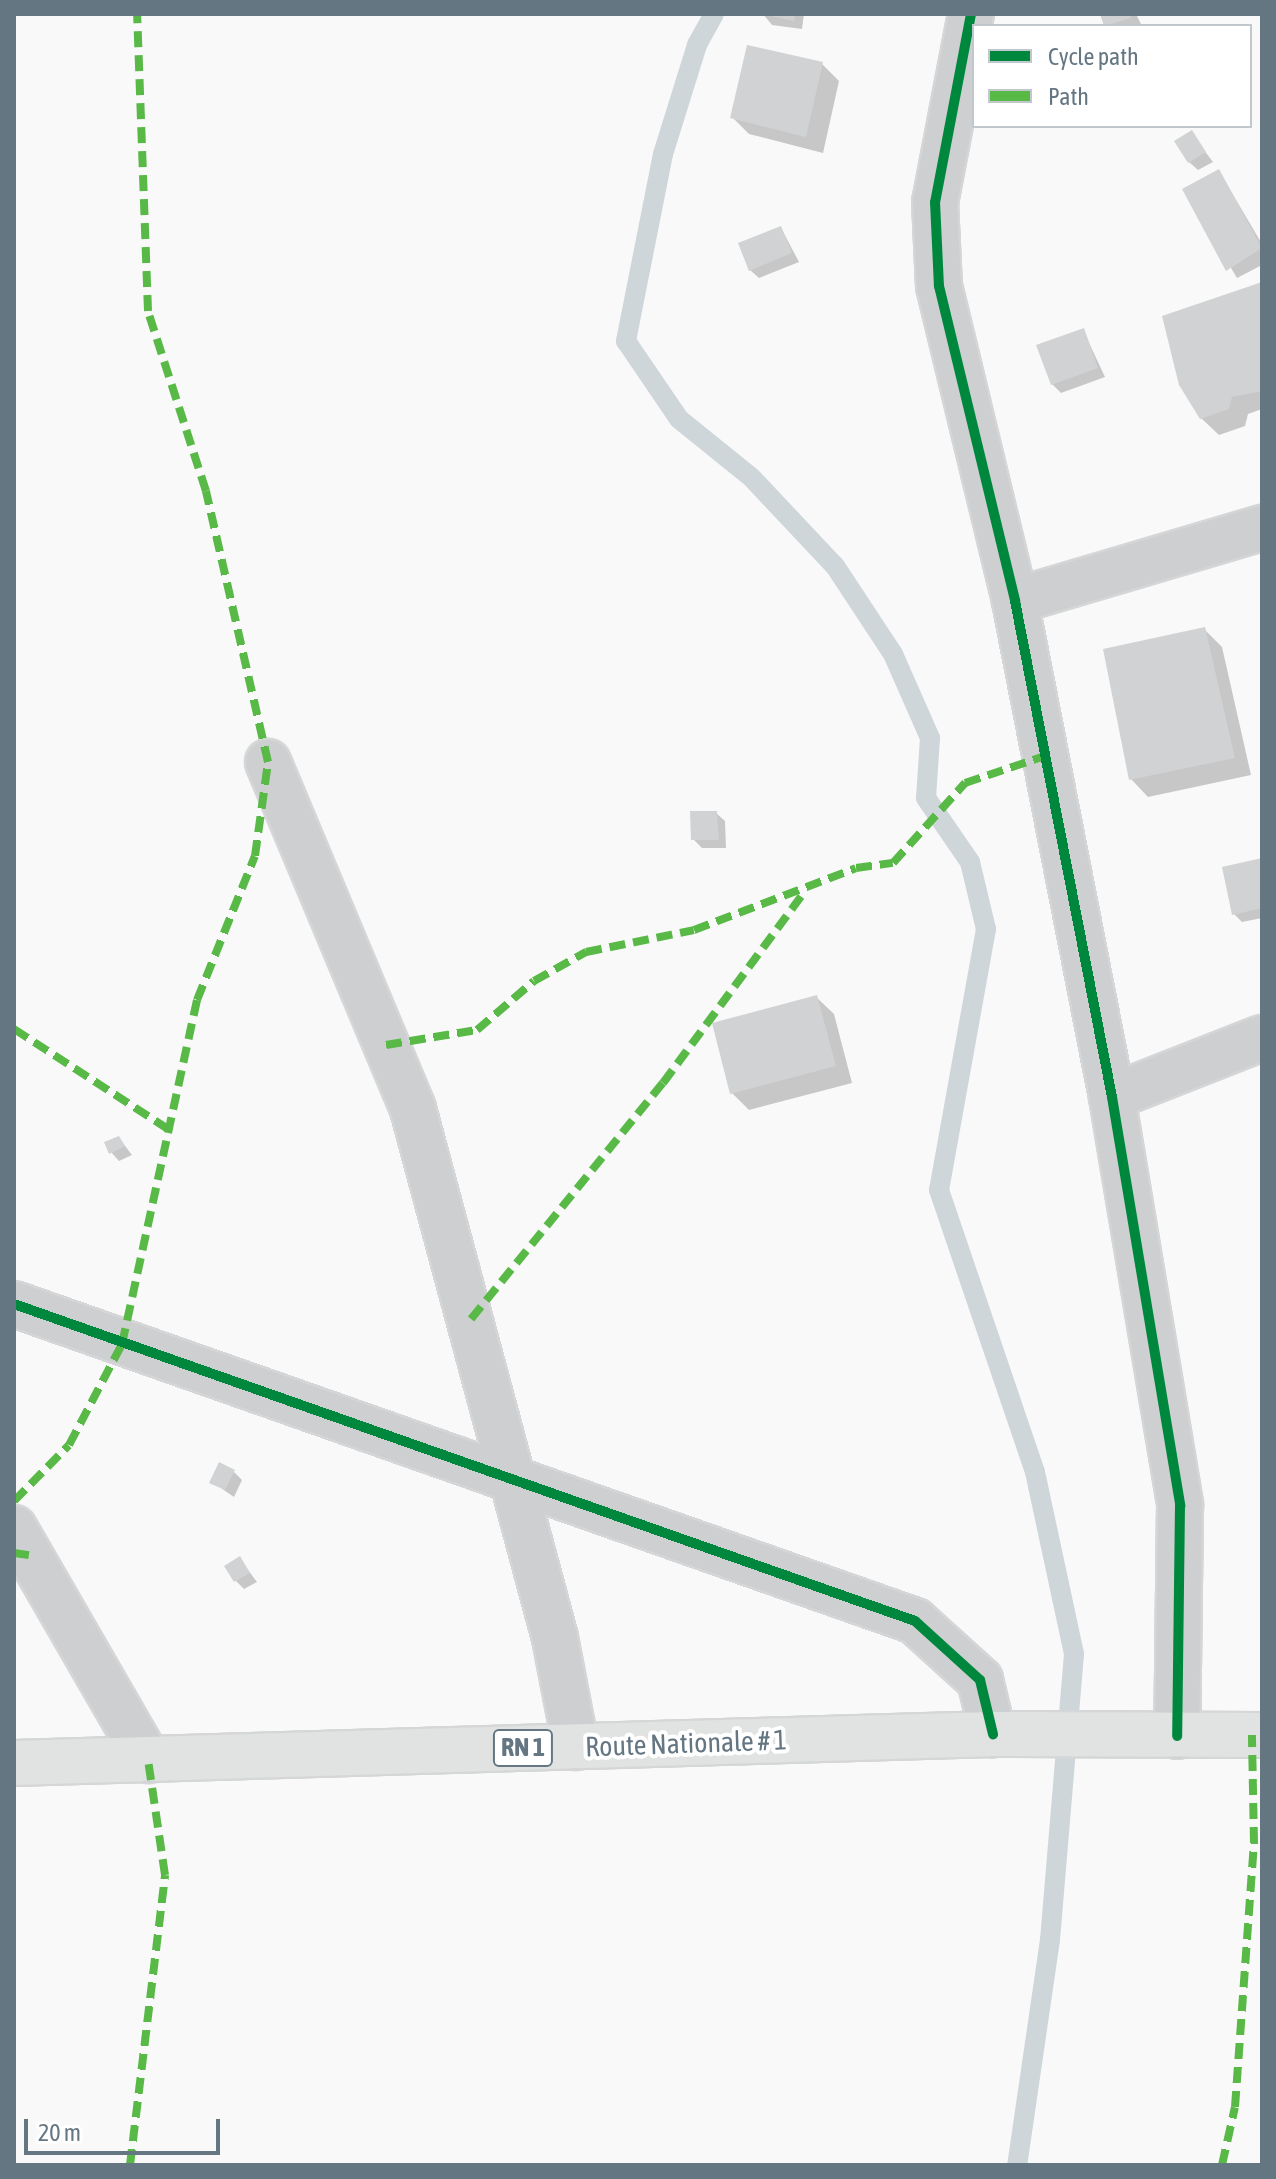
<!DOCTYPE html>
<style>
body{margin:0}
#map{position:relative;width:1276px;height:2179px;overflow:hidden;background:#f9f9f9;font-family:"Asap Condensed",sans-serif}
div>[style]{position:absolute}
.shadow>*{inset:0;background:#0003}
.stream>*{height:20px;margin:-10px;padding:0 10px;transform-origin:10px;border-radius:10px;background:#ced6d9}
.building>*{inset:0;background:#d0d2d3}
.roads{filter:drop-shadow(2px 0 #d5d6d7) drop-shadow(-2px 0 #d5d6d7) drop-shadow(0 2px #d5d6d7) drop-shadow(0 -2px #d5d6d7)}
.minor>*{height:44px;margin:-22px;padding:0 22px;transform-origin:22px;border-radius:22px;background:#cecfd0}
.major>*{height:44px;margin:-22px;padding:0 22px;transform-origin:22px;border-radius:22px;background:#e1e2e2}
.quiet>*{height:8px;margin-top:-4px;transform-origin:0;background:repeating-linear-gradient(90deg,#58b947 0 16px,transparent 0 24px)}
.cycleway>*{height:10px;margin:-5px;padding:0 5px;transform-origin:5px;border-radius:5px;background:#00873e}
span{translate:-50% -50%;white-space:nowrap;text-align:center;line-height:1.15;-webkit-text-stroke:8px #fff;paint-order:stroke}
.shield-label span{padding:2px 6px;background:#fff;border:2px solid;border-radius:6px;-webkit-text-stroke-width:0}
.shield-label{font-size:26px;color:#657683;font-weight:700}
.street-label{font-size:28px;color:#657683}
.frame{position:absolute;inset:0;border:16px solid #657683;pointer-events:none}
.legend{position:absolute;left:972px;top:24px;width:280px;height:104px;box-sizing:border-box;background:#fff;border:2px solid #c1c8cd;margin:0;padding:10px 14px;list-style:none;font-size:24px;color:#657683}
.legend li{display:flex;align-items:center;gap:16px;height:40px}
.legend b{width:40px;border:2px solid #c1c8cd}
.scale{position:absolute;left:24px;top:2119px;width:196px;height:36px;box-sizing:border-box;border:4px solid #657683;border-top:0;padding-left:10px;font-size:24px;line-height:28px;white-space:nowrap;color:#657683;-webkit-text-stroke:6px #fff;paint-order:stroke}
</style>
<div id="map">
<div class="shadow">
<i style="clip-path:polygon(763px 14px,804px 14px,802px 29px,772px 25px)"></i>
<i style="clip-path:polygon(1102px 14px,1136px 14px,1142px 26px,1107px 26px)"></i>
<i style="clip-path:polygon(822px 64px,839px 81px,823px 153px,749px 134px,732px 117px)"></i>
<i style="clip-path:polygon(1191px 133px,1213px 162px,1198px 170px,1189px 162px)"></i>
<i style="clip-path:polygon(1219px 171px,1262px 244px,1262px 265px,1237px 278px,1185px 190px)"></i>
<i style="clip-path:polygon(781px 228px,799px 262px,759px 278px,750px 270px)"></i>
<i style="clip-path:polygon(1262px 286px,1262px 409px,1248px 414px,1245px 426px,1219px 435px,1201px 418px)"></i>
<i style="clip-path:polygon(1083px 330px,1105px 377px,1061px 393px,1052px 384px)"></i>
<i style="clip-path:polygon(1204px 629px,1222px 647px,1251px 775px,1148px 797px,1131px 779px)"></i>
<i style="clip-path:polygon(716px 813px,725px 821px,726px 848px,702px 848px,693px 839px)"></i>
<i style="clip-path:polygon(1262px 860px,1262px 918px,1242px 922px,1234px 914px)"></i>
<i style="clip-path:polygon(816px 997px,834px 1014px,852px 1083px,749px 1110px,732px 1093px)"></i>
<i style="clip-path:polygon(119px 1138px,132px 1155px,119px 1161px,111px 1152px)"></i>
<i style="clip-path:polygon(234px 1472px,242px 1480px,234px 1497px,212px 1482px)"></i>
<i style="clip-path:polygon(240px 1559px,257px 1582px,244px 1589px,236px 1581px)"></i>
</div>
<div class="stream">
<i style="left:714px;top:14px;width:35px;rotate:119deg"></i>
<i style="left:697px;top:45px;width:114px;rotate:107.3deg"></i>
<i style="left:663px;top:154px;width:191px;rotate:101.2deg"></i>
<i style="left:626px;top:341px;width:94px;rotate:55.8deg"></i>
<i style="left:679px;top:419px;width:92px;rotate:38.9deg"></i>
<i style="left:751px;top:477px;width:122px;rotate:46.7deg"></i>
<i style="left:835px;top:566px;width:105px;rotate:56.6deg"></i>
<i style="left:893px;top:654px;width:92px;rotate:66.2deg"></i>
<i style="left:930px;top:738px;width:60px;rotate:93.8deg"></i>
<i style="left:926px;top:798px;width:78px;rotate:55.5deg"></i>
<i style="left:970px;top:862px;width:69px;rotate:76.6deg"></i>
<i style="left:986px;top:929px;width:265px;rotate:100.2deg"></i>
<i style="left:939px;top:1190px;width:298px;rotate:71.2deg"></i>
<i style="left:1035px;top:1472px;width:186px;rotate:77.9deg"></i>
<i style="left:1074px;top:1654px;width:287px;rotate:94.8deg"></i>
<i style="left:1050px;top:1940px;width:227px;rotate:98.3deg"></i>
</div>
<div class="building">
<i style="clip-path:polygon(761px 14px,795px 14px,794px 21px)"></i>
<i style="clip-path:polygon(1100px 14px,1130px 14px,1131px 18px,1104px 26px)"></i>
<i style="clip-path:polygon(747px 45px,823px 62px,806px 137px,730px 118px)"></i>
<i style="clip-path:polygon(1192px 130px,1206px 152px,1188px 163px,1174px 141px)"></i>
<i style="clip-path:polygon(1219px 169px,1262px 248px,1226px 271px,1182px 189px)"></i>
<i style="clip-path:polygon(781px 226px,792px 253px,749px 271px,738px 243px)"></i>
<i style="clip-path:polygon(1262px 282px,1262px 391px,1232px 397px,1229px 409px,1200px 419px,1179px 385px,1162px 316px)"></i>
<i style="clip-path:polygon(1084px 328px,1098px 368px,1051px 385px,1036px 345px)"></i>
<i style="clip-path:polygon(1205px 627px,1235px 758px,1129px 780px,1103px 649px)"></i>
<i style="clip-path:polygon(690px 811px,717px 811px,719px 840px,691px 840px)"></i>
<i style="clip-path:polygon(1262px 858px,1262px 908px,1232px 915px,1222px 867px)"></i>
<i style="clip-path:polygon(817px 995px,836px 1066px,730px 1094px,712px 1023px)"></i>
<i style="clip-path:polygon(119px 1136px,125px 1146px,109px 1154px,104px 1142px)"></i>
<i style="clip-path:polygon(219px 1462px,235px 1470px,225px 1490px,209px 1483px)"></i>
<i style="clip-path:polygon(240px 1556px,250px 1573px,234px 1582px,224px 1566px)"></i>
</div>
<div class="roads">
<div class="minor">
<i style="left:971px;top:14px;width:191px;rotate:100.8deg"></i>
<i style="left:935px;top:202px;width:84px;rotate:87.3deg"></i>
<i style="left:939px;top:286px;width:324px;rotate:76.4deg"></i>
<i style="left:1015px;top:601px;width:505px;rotate:78.93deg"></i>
<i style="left:1112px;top:1097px;width:414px;rotate:80.5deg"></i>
<i style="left:1180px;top:1505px;width:231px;rotate:90.7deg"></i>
<i style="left:1015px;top:601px;width:258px;rotate:-16.5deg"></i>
<i style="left:268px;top:762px;width:376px;rotate:67.3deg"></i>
<i style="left:413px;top:1109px;width:548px;rotate:74.97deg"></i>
<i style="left:555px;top:1638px;width:111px;rotate:79.1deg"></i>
<i style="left:1112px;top:1097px;width:161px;rotate:-21.5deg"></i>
<i style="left:14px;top:1304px;width:955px;rotate:19.38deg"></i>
<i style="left:915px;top:1621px;width:88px;rotate:42.2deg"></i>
<i style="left:980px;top:1680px;width:56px;rotate:76.5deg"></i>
<i style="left:14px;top:1528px;width:268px;rotate:60deg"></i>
</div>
<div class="major">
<i style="left:14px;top:1763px;width:979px;rotate:-1.7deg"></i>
<i style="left:993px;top:1734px;width:269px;rotate:0.2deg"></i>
</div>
</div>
<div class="quiet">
<i style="left:14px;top:1029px;width:187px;rotate:33deg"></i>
<i style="left:386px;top:1045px;width:92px;rotate:-9.4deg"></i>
<i style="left:477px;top:1030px;width:75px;rotate:-40.7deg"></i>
<i style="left:534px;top:981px;width:60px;rotate:-29.1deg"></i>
<i style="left:586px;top:952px;width:110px;rotate:-11.5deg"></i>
<i style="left:694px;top:930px;width:173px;rotate:-20.9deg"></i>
<i style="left:856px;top:868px;width:37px;rotate:-8deg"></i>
<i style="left:893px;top:863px;width:108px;rotate:-48deg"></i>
<i style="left:965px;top:783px;width:81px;rotate:-18.7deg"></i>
<i style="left:471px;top:1319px;width:304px;rotate:-50.9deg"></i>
<i style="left:663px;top:1083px;width:239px;rotate:-53.5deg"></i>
<i style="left:14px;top:1501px;width:78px;rotate:-45.5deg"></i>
<i style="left:69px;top:1445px;width:114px;rotate:-62.3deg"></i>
<i style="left:122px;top:1344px;width:352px;rotate:-77.7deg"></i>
<i style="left:197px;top:1000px;width:155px;rotate:-68.1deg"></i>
<i style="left:255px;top:856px;width:95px;rotate:-82.1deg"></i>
<i style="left:268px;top:762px;width:278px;rotate:-102.9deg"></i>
<i style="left:206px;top:491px;width:189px;rotate:-107.9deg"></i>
<i style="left:148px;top:311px;width:297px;rotate:-92.1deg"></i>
<i style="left:14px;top:1553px;width:15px;rotate:8deg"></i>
<i style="left:130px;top:2165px;width:292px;rotate:-83.1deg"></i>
<i style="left:165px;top:1875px;width:116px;rotate:-98.4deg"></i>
<i style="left:1222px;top:2165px;width:59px;rotate:-77.4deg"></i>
<i style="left:1235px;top:2107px;width:265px;rotate:-85.9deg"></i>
<i style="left:1254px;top:1843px;width:108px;rotate:-91.1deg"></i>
</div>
<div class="cycleway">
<i style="left:971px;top:14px;width:191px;rotate:100.8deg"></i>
<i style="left:935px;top:202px;width:84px;rotate:87.3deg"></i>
<i style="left:939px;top:286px;width:324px;rotate:76.4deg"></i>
<i style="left:1015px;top:601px;width:505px;rotate:78.93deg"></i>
<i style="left:1112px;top:1097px;width:414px;rotate:80.5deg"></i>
<i style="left:1180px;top:1505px;width:231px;rotate:90.7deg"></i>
<i style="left:14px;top:1304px;width:955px;rotate:19.38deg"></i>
<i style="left:915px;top:1621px;width:88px;rotate:42.2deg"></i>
<i style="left:980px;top:1680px;width:56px;rotate:76.5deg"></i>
</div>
<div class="shield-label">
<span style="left:523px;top:1748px">RN 1</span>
</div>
<div class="street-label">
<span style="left:686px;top:1743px;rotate:-2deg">Route Nationale # 1</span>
</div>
<div class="frame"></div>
<ul class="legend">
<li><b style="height:10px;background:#00873e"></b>Cycle path</li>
<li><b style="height:10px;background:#58b947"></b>Path</li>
</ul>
<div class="scale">20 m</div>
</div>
